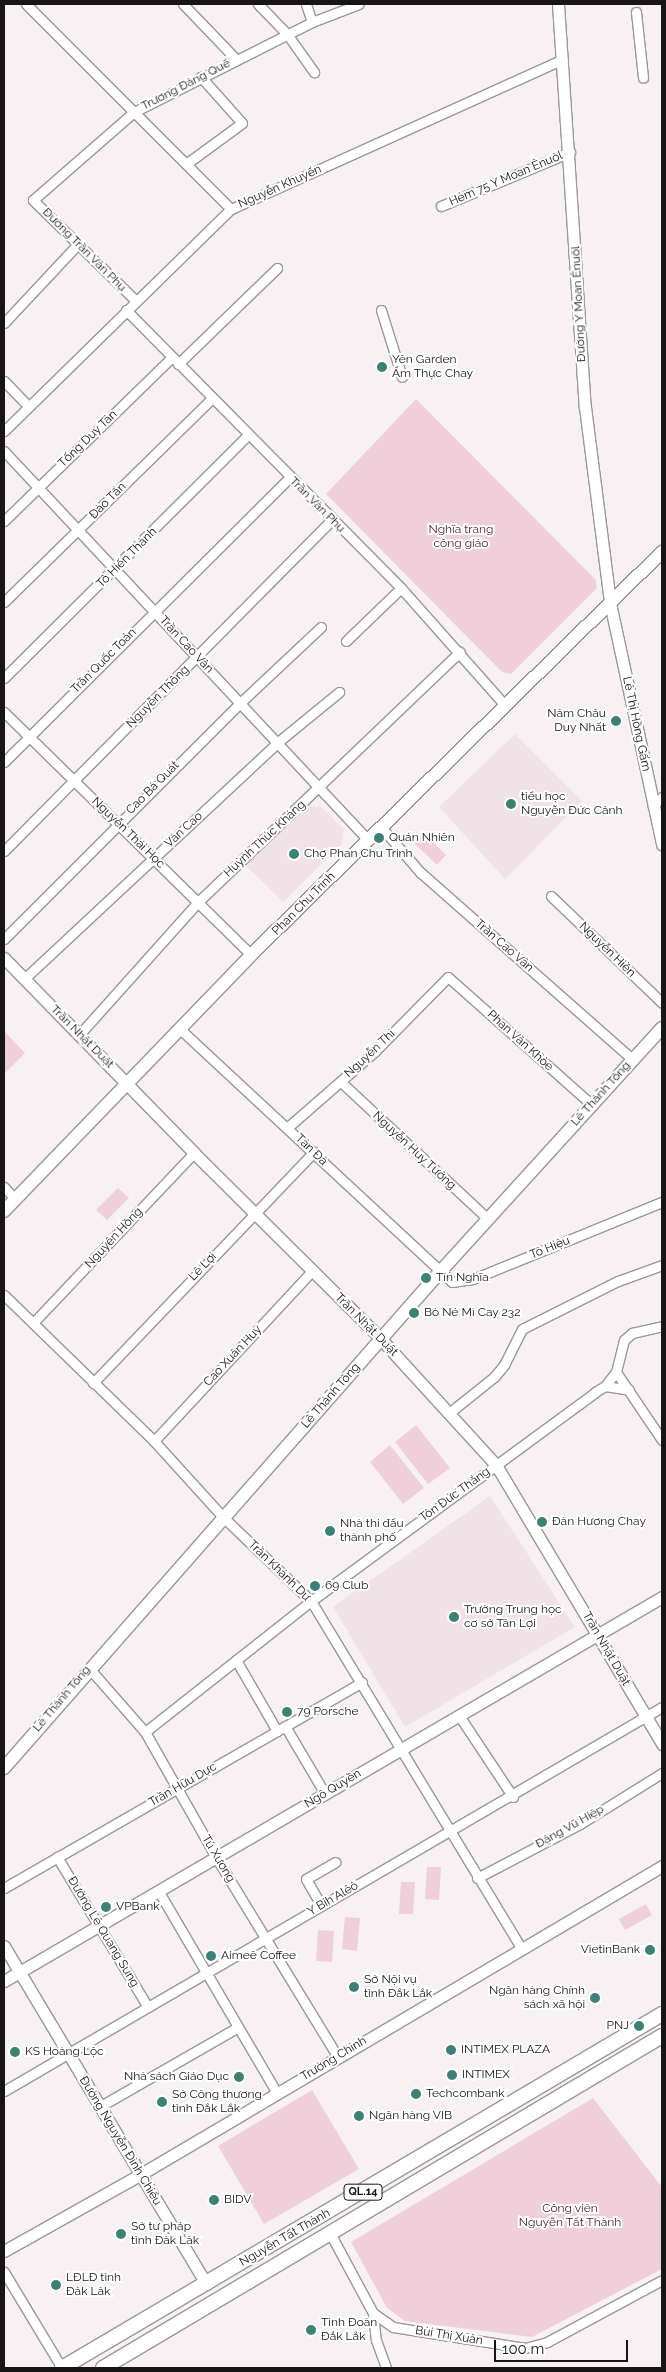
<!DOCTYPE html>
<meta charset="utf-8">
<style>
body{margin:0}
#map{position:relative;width:666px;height:2372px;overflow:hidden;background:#f8f1f3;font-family:Raleway,sans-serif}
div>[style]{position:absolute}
.built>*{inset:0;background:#f1e2e7}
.green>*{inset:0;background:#eecfda}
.roads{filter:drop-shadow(1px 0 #9d9698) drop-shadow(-1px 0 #9d9698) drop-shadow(0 1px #9d9698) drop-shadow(0 -1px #9d9698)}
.minor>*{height:9px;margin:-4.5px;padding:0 4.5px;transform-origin:4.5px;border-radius:4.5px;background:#fff}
.tertiary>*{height:11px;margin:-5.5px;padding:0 5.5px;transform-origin:5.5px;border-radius:5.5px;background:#fff}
.secondary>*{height:12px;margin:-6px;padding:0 6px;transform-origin:6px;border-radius:6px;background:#fff}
.primary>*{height:14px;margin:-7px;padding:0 7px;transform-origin:7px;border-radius:7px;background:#fff}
.dots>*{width:14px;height:14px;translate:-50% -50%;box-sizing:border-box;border:2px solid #fff;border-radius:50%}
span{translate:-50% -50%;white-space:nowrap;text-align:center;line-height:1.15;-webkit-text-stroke:4px #fff;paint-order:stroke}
.shield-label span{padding:1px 4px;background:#fff;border:1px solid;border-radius:4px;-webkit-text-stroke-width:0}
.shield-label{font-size:11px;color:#181516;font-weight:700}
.street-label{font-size:12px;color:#181516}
.poi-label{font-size:12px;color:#181516}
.left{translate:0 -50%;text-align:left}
.right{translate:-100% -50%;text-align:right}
.park-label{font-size:12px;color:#4f2236}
.frame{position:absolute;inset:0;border:5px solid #181516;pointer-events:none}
.scale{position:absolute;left:494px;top:2340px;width:134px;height:22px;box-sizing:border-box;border:2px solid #181516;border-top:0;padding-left:6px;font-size:15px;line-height:18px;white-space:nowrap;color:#181516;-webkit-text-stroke:4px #fff;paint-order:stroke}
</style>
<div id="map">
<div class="built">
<i style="clip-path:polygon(515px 734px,582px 801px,505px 879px,439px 807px)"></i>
<i style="clip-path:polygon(306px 806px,321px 807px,344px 829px,342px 844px,283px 902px,245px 865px)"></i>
<i style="clip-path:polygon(490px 1496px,575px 1627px,405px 1727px,333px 1607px)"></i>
</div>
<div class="green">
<i style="clip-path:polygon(416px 399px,596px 580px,597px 588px,511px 674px,502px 672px,326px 494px)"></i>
<i style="clip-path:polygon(424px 833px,446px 855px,437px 865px,414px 843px)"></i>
<i style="clip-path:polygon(4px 1031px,25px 1053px,4px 1074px)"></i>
<i style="clip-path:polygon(118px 1188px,129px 1198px,107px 1220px,96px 1210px)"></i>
<i style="clip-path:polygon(416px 1425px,450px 1468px,428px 1484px,395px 1442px)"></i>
<i style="clip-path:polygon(390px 1445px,424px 1488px,403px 1504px,370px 1462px)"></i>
<i style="clip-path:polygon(427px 1867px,441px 1867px,439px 1900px,425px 1899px)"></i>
<i style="clip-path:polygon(401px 1882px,415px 1882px,413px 1914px,399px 1914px)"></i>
<i style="clip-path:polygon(646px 1904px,652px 1915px,625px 1930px,619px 1919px)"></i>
<i style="clip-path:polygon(345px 1917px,360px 1918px,357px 1951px,342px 1949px)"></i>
<i style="clip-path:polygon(318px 1930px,334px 1931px,332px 1962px,316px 1961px)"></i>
<i style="clip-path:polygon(312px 2090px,359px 2169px,264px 2224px,218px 2146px)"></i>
<i style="clip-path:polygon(593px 2098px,662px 2187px,662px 2269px,532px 2337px,405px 2321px,387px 2308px,351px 2242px)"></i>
</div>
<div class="roads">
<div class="minor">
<i style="left:26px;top:4px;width:290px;rotate:45deg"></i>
<i style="left:183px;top:4px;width:76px;rotate:46.1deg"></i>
<i style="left:258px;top:4px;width:42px;rotate:46deg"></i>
<i style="left:287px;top:34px;width:47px;rotate:54.6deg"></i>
<i style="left:306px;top:4px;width:19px;rotate:72deg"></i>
<i style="left:636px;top:12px;width:66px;rotate:83.9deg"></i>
<i style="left:186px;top:164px;width:69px;rotate:-36.2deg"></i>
<i style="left:242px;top:123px;width:62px;rotate:-131.7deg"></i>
<i style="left:441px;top:206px;width:140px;rotate:-22.7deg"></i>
<i style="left:135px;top:300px;width:143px;rotate:-135.6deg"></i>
<i style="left:33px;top:200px;width:134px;rotate:-41.1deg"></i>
<i style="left:134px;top:112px;width:199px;rotate:-26.8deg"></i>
<i style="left:312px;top:22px;width:50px;rotate:-21deg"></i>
<i style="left:126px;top:310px;width:391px;rotate:45.3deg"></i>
<i style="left:401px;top:588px;width:155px;rotate:48.4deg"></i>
<i style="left:381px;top:310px;width:70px;rotate:72.6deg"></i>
<i style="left:4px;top:323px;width:108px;rotate:-46.9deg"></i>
<i style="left:178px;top:364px;width:138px;rotate:-44.1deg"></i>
<i style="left:4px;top:381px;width:35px;rotate:46deg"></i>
<i style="left:4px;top:431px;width:318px;rotate:-44.4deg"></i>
<i style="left:231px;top:209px;width:364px;rotate:-24.3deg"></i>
<i style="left:4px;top:451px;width:533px;rotate:46.9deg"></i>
<i style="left:4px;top:521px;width:235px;rotate:-44.3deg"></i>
<i style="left:4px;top:602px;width:291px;rotate:-44.4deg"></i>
<i style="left:346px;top:641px;width:76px;rotate:-43.9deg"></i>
<i style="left:4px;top:678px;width:344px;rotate:-44.9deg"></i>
<i style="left:4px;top:712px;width:346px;rotate:44.5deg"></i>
<i style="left:4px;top:762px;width:404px;rotate:-44.9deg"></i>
<i style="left:653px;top:806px;width:13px;rotate:-45deg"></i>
<i style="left:381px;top:827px;width:60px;rotate:49.1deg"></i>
<i style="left:420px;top:872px;width:283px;rotate:41.4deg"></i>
<i style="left:4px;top:851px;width:466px;rotate:-45.3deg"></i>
<i style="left:551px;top:896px;width:154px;rotate:43.9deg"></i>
<i style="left:4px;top:939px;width:334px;rotate:-45deg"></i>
<i style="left:240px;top:703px;width:111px;rotate:-43.2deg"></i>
<i style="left:24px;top:979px;width:347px;rotate:-43deg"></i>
<i style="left:278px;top:742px;width:79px;rotate:-39.3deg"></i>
<i style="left:181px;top:1030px;width:370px;rotate:42.9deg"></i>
<i style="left:452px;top:1282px;width:21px;rotate:-8deg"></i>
<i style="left:473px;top:1279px;width:204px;rotate:-22.2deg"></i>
<i style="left:79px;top:1035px;width:178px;rotate:-48.2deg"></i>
<i style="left:198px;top:902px;width:362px;rotate:-43.7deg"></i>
<i style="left:341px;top:1082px;width:201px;rotate:43deg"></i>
<i style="left:288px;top:1127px;width:116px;rotate:-41.1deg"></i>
<i style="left:375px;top:1051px;width:104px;rotate:-45.4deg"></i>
<i style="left:448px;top:977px;width:193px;rotate:41.6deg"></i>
<i style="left:4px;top:1187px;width:16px;rotate:47deg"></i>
<i style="left:4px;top:1295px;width:209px;rotate:44.2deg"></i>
<i style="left:154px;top:1441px;width:103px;rotate:47.8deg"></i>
<i style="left:223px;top:1517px;width:122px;rotate:43.7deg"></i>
<i style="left:311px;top:1601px;width:406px;rotate:58.8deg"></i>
<i style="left:33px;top:1323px;width:234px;rotate:-46.6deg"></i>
<i style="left:616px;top:1372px;width:82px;rotate:55.9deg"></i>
<i style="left:93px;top:1383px;width:320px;rotate:-46.3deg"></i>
<i style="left:605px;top:1386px;width:18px;rotate:-52deg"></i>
<i style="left:616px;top:1372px;width:33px;rotate:-76deg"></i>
<i style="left:624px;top:1340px;width:11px;rotate:-41deg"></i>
<i style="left:632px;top:1333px;width:31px;rotate:-13deg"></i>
<i style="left:449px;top:1413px;width:58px;rotate:-38.7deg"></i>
<i style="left:494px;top:1377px;width:16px;rotate:-50deg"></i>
<i style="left:504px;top:1365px;width:40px;rotate:-63.4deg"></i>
<i style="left:522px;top:1329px;width:107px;rotate:-26.6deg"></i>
<i style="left:618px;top:1281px;width:47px;rotate:-20deg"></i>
<i style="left:154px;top:1441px;width:232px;rotate:-47.1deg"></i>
<i style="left:236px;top:1660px;width:82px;rotate:60deg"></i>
<i style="left:89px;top:1668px;width:85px;rotate:48.8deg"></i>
<i style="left:145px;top:1732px;width:146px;rotate:60.4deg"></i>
<i style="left:217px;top:1859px;width:232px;rotate:58.6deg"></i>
<i style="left:460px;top:1717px;width:96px;rotate:56.5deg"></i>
<i style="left:285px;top:1726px;width:79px;rotate:59.5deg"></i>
<i style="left:145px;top:1732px;width:211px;rotate:-38.3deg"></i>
<i style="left:311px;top:1601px;width:353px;rotate:-36.3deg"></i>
<i style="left:595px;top:1392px;width:12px;rotate:-31deg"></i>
<i style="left:605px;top:1386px;width:24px;rotate:9deg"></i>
<i style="left:57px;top:1857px;width:175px;rotate:58.8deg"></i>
<i style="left:477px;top:1878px;width:116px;rotate:-27.7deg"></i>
<i style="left:580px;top:1824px;width:97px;rotate:-31.9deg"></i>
<i style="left:4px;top:1888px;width:413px;rotate:-29.9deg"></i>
<i style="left:159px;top:1892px;width:233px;rotate:59.6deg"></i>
<i style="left:321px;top:1905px;width:30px;rotate:-120deg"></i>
<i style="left:306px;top:1879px;width:34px;rotate:-30deg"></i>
<i style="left:4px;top:2091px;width:762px;rotate:-30.27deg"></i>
<i style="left:99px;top:2107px;width:160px;rotate:-29.9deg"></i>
<i style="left:331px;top:2235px;width:89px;rotate:61.7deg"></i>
<i style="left:373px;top:2313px;width:24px;rotate:35deg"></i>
<i style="left:393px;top:2327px;width:134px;rotate:9deg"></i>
<i style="left:525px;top:2348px;width:23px;rotate:-15deg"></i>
<i style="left:547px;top:2342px;width:131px;rotate:-28.3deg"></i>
<i style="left:4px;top:2272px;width:112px;rotate:58.9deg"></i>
<i style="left:373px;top:2313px;width:27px;rotate:84deg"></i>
<i style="left:376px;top:2340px;width:30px;rotate:70deg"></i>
</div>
<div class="tertiary">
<i style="left:558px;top:4px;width:404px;rotate:86.2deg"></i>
<i style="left:585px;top:407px;width:198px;rotate:82.7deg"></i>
<i style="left:610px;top:603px;width:247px;rotate:77.8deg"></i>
<i style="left:4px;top:958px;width:272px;rotate:45.7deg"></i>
<i style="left:194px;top:1153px;width:264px;rotate:44.8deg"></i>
<i style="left:381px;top:1339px;width:171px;rotate:47.6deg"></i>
<i style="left:496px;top:1465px;width:325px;rotate:59.2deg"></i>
<i style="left:4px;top:1946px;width:394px;rotate:59.1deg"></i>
<i style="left:4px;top:1981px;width:762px;rotate:-30.27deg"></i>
<i style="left:4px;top:2251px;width:157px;rotate:-29.3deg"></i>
<i style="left:141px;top:2174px;width:605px;rotate:-30.59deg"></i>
</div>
<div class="secondary">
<i style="left:4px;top:1211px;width:356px;rotate:-46deg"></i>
<i style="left:251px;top:955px;width:576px;rotate:-44.44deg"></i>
<i style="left:4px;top:1768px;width:659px;rotate:-48.69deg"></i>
<i style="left:439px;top:1273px;width:331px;rotate:-47.7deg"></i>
</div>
<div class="primary">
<i style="left:62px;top:2368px;width:697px;rotate:-30.54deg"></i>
<i style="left:103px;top:2368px;width:650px;rotate:-30.71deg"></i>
</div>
</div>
<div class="dots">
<i style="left:382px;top:367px;background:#3d8176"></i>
<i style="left:616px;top:721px;background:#3d8176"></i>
<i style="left:511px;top:804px;background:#3d8176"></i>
<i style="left:379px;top:838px;background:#3d8176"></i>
<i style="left:294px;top:854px;background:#3d8176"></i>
<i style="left:426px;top:1278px;background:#3d8176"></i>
<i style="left:414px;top:1313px;background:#3d8176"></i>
<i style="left:542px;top:1522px;background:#3d8176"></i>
<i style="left:330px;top:1531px;background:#3d8176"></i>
<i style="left:315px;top:1586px;background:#3d8176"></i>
<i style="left:454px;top:1617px;background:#3d8176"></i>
<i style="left:287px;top:1712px;background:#3d8176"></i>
<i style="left:106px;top:1907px;background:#3d8176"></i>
<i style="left:650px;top:1950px;background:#3d8176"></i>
<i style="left:211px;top:1956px;background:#3d8176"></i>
<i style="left:354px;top:1987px;background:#3d8176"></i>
<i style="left:595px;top:1998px;background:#3d8176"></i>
<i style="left:639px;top:2026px;background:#3d8176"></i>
<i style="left:451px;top:2050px;background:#3d8176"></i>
<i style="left:15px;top:2052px;background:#3d8176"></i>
<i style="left:452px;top:2075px;background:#3d8176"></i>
<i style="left:239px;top:2077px;background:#3d8176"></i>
<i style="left:416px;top:2094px;background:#3d8176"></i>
<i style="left:162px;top:2102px;background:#3d8176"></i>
<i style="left:359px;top:2116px;background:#3d8176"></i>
<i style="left:214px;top:2200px;background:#3d8176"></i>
<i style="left:121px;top:2234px;background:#3d8176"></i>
<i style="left:56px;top:2285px;background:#3d8176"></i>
<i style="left:311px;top:2330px;background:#3d8176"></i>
</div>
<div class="shield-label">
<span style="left:363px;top:2192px">QL.14</span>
</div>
<div class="street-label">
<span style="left:186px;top:85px;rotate:-27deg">Trương Đăng Quế</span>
<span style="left:506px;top:179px;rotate:-23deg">Hẻm 75 Y Moan Ênuôl</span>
<span style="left:280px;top:187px;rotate:-24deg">Nguyễn Khuyến</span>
<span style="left:84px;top:250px;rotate:45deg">Đường Trần Văn Phụ</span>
<span style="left:579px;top:304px;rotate:-93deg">Đường Y Moan Ênuôl</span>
<span style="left:88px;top:439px;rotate:-44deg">Tống Duy Tân</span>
<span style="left:108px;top:501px;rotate:-45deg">Đào Tấn</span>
<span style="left:317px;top:505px;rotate:45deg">Trần Văn Phụ</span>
<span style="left:127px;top:558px;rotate:-45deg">Tô Hiến Thành</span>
<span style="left:186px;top:645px;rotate:47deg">Trần Cao Vân</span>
<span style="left:104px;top:661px;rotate:-45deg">Trần Quốc Toản</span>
<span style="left:158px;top:697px;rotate:-45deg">Nguyễn Thông</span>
<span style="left:636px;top:724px;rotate:78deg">Lê Thị Hồng Gấm</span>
<span style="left:153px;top:788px;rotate:-45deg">Cao Bá Quát</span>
<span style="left:184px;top:830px;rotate:-43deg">Văn Cao</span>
<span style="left:128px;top:833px;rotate:44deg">Nguyễn Thái Học</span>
<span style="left:265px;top:839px;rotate:-43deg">Huỳnh Thúc Kháng</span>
<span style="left:304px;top:904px;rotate:-45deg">Phan Chu Trinh</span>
<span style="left:504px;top:946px;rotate:41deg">Trần Cao Vân</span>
<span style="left:607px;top:950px;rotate:44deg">Nguyễn Hiền</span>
<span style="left:82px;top:1037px;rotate:45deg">Trần Nhật Duật</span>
<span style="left:520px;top:1041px;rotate:42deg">Phan Văn Khòe</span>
<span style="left:370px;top:1054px;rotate:-43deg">Nguyễn Thi</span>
<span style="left:601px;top:1094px;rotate:-48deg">Lê Thánh Tông</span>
<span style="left:311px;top:1150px;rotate:44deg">Tản Đà</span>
<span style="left:414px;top:1151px;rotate:43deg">Nguyễn Huy Tưởng</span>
<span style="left:114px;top:1238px;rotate:-47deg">Nguyên Hồng</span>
<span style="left:550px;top:1248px;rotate:-22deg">Tô Hiệu</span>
<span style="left:203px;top:1267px;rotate:-46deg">Lê Lợi</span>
<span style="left:366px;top:1325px;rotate:45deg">Trần Nhật Duật</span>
<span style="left:233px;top:1356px;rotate:-47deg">Cao Xuân Huy</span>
<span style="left:331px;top:1396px;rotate:-49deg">Lê Thánh Tông</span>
<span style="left:455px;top:1495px;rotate:-36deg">Tôn Đức Thắng</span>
<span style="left:279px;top:1571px;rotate:44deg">Trần Khánh Dư</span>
<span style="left:606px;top:1649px;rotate:60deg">Trần Nhật Duật</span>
<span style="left:62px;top:1699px;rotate:-50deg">Lê Thánh Tông</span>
<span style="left:183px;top:1785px;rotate:-30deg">Trần Hữu Dực</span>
<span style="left:333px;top:1789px;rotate:-31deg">Ngô Quyền</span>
<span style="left:570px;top:1827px;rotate:-29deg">Đặng Vũ Hiệp</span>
<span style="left:218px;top:1859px;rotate:59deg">Tú Xương</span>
<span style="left:333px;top:1899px;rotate:-30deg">Y Bih Alêô</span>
<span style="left:103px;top:1932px;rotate:59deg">Đường Lê Quang Sung</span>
<span style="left:334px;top:2059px;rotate:-31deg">Trường Chinh</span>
<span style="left:120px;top:2141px;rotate:59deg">Đường Nguyễn Đình Chiểu</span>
<span style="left:285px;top:2238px;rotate:-30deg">Nguyễn Tất Thành</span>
<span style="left:449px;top:2336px;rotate:9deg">Bùi Thị Xuân</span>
</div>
<div class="poi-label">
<span class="left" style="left:392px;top:367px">Yên Garden<br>Ẩm Thực Chay</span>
<span class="right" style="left:606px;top:721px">Năm Châu<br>Duy Nhất</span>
<span class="left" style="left:521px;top:804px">tiểu học<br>Nguyễn Đức Cảnh</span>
<span class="left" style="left:389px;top:838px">Quán Nhiên</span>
<span class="left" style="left:304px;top:854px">Chợ Phan Chu Trinh</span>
<span class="left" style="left:436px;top:1278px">Tín Nghĩa</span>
<span class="left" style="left:424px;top:1313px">Bò Né Mì Cay 232</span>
<span class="left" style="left:552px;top:1522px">Đàn Hương Chay</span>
<span class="left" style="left:340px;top:1531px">Nhà thi đấu<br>thành phố</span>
<span class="left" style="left:325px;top:1586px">69 Club</span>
<span class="left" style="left:464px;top:1617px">Trường Trung học<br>cơ sở Tân Lợi</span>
<span class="left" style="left:297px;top:1712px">79 Porsche</span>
<span class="left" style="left:116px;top:1907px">VPBank</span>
<span class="right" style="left:640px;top:1950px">VietinBank</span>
<span class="left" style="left:221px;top:1956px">Aimeê Coffee</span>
<span class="left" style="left:364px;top:1987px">Sở Nội vụ<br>tỉnh Đắk Lắk</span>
<span class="right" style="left:585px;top:1998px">Ngân hàng Chính<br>sách xã hội</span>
<span class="right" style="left:629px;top:2026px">PNJ</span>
<span class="left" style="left:461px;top:2050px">INTIMEX PLAZA</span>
<span class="left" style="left:25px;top:2052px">KS Hoàng Lộc</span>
<span class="left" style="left:462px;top:2075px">INTIMEX</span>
<span class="right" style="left:229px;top:2077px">Nhà sách Giáo Dục</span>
<span class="left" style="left:426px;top:2094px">Techcombank</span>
<span class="left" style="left:172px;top:2102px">Sở Công thương<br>tỉnh Đắk Lắk</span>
<span class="left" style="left:369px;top:2116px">Ngân hàng VIB</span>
<span class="left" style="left:224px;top:2200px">BIDV</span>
<span class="left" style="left:131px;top:2234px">Sở tư pháp<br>tỉnh Đăk Lăk</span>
<span class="left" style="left:66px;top:2285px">LĐLĐ tỉnh<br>Đăk Lăk</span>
<span class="left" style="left:321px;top:2330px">Tỉnh Đoàn<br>Đắk Lắk</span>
</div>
<div class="park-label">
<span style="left:461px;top:537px">Nghĩa trang<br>công giáo</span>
<span style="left:570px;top:2216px">Công viên<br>Nguyễn Tất Thành</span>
</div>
<div class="frame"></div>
<div class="scale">100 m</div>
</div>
